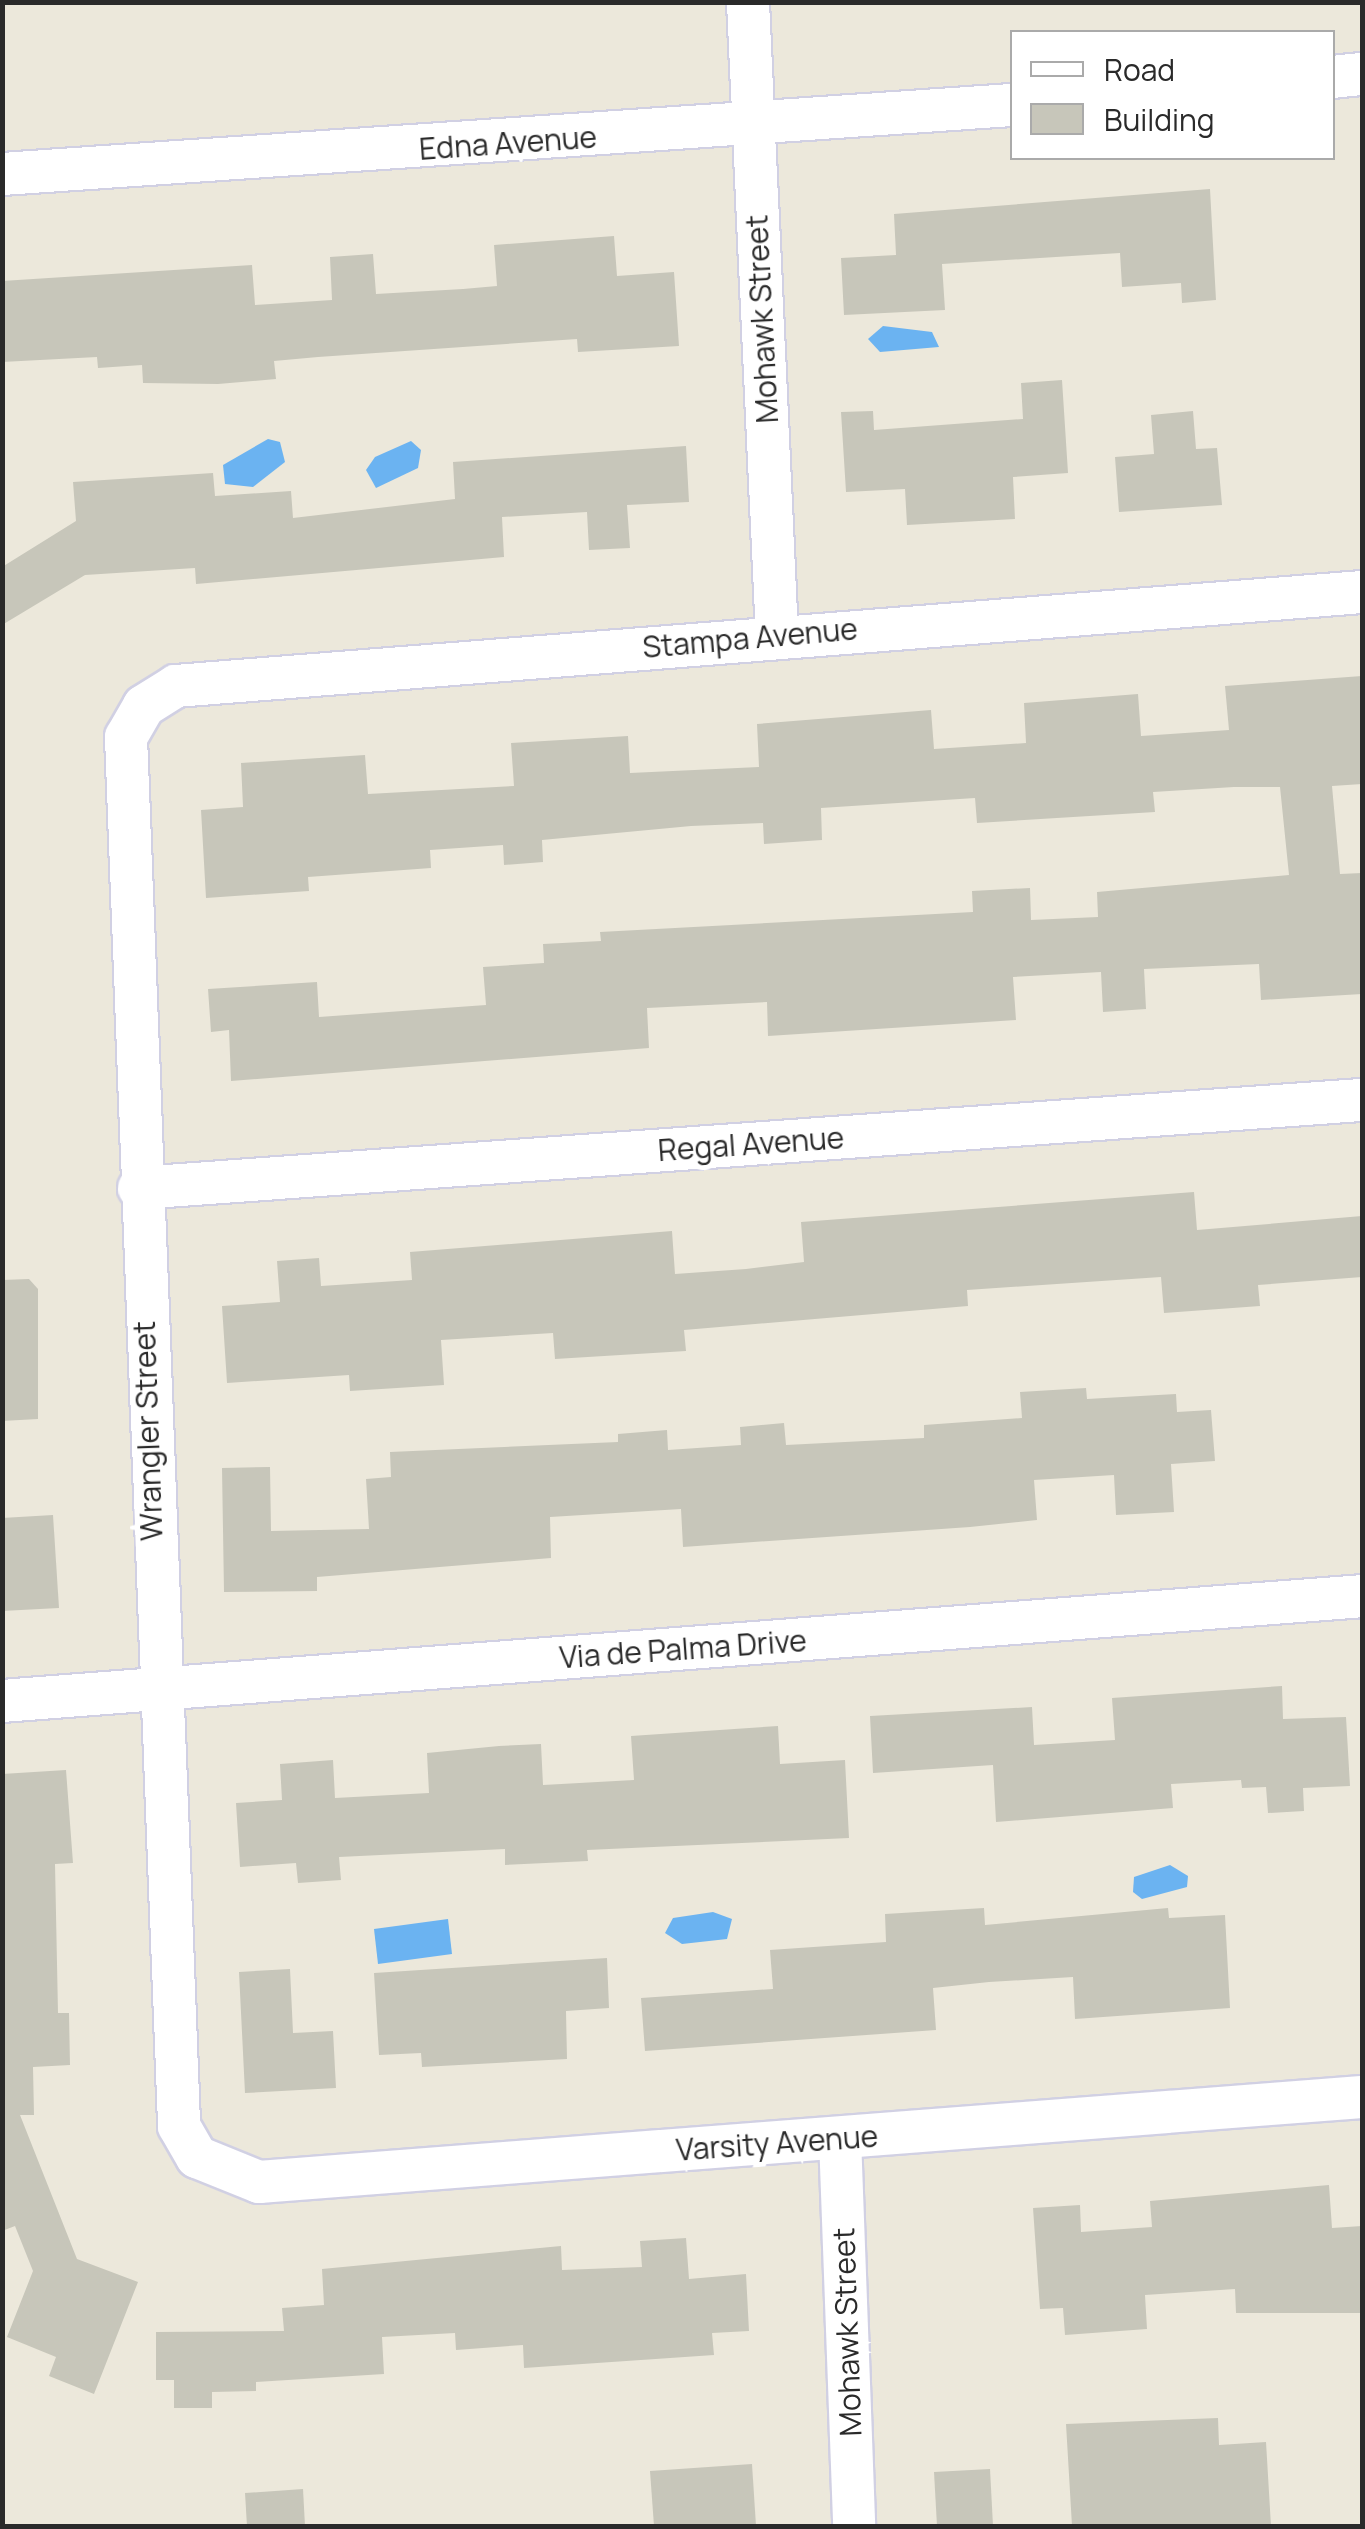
<!DOCTYPE html>
<style>
body{margin:0}
#map{position:relative;width:1365px;height:2529px;overflow:hidden;background:#ece8db;font-family:Manrope,sans-serif}
div>[style]{position:absolute}
.water>*{inset:0;background:#6bb3f1}
.building>*{inset:0;background:#c7c6ba}
.roads{filter:drop-shadow(2px 0 #d1d0e3) drop-shadow(-2px 0 #d1d0e3) drop-shadow(0 2px #d1d0e3) drop-shadow(0 -2px #d1d0e3)}
.minor>*{height:42px;margin:-21px;padding:0 21px;transform-origin:21px;border-radius:21px;background:#fff}
span{translate:-50% -50%;white-space:nowrap;text-align:center;line-height:1.15;-webkit-text-stroke:10px #fff;paint-order:stroke}
.street-label{font-size:30px;color:#2a2a2a}
.frame{position:absolute;inset:0;border:5px solid #2a2a2a;pointer-events:none}
.legend{position:absolute;left:1010px;top:30px;width:325px;height:130px;box-sizing:border-box;background:#fff;border:2px solid #aaa;margin:0;padding:12px 18px;list-style:none;font-size:30px;color:#2a2a2a}
.legend li{display:flex;align-items:center;gap:20px;height:50px}
.legend b{width:50px;border:2px solid #aaa}
</style>
<div id="map">
<div class="water">
<i style="clip-path:polygon(883px 326px,932px 332px,939px 347px,880px 352px,868px 339px)"></i>
<i style="clip-path:polygon(268px 439px,280px 442px,285px 462px,253px 487px,225px 484px,223px 465px)"></i>
<i style="clip-path:polygon(411px 441px,421px 450px,418px 468px,376px 488px,366px 470px,375px 457px)"></i>
<i style="clip-path:polygon(1170px 1865px,1188px 1876px,1187px 1887px,1142px 1899px,1133px 1892px,1134px 1877px)"></i>
<i style="clip-path:polygon(713px 1912px,732px 1919px,727px 1939px,682px 1944px,665px 1933px,673px 1918px)"></i>
<i style="clip-path:polygon(448px 1919px,452px 1954px,378px 1964px,374px 1929px)"></i>
</div>
<div class="building">
<i style="clip-path:polygon(1210px 189px,1216px 300px,1182px 303px,1181px 283px,1122px 287px,1120px 253px,942px 264px,945px 310px,844px 315px,841px 258px,896px 255px,894px 214px)"></i>
<i style="clip-path:polygon(614px 236px,617px 276px,674px 272px,679px 346px,578px 352px,577px 339px,318px 357px,274px 361px,276px 379px,218px 384px,143px 383px,142px 365px,98px 368px,97px 357px,2px 362px,2px 281px,252px 265px,255px 305px,332px 300px,330px 257px,373px 254px,376px 294px,463px 289px,497px 286px,494px 245px)"></i>
<i style="clip-path:polygon(1062px 380px,1068px 473px,1013px 477px,1015px 519px,907px 525px,905px 489px,846px 492px,841px 412px,873px 411px,874px 430px,1023px 419px,1021px 383px)"></i>
<i style="clip-path:polygon(1193px 411px,1196px 449px,1217px 448px,1222px 505px,1119px 512px,1115px 457px,1154px 454px,1151px 415px)"></i>
<i style="clip-path:polygon(686px 446px,689px 502px,627px 505px,630px 548px,589px 550px,587px 512px,502px 517px,504px 557px,196px 584px,195px 568px,85px 575px,2px 625px,2px 567px,76px 521px,73px 482px,213px 473px,215px 496px,291px 491px,293px 518px,455px 499px,453px 462px)"></i>
<i style="clip-path:polygon(1362px 676px,1362px 784px,1332px 786px,1340px 874px,1362px 873px,1362px 994px,1261px 1000px,1259px 964px,1144px 969px,1146px 1009px,1103px 1012px,1101px 972px,1013px 977px,1016px 1020px,768px 1036px,767px 1002px,647px 1008px,649px 1048px,231px 1081px,229px 1030px,211px 1032px,208px 989px,317px 982px,319px 1017px,486px 1005px,483px 967px,544px 963px,543px 944px,601px 941px,600px 932px,973px 912px,972px 891px,1030px 888px,1031px 920px,1098px 917px,1097px 892px,1289px 875px,1280px 787px,1234px 787px,1153px 792px,1155px 812px,977px 823px,975px 798px,821px 808px,822px 840px,764px 844px,763px 823px,691px 826px,542px 840px,543px 862px,504px 865px,503px 845px,430px 850px,431px 868px,308px 877px,309px 891px,206px 898px,201px 810px,243px 807px,241px 763px,365px 755px,368px 794px,514px 786px,511px 743px,628px 736px,630px 773px,759px 767px,757px 724px,931px 710px,934px 749px,1026px 743px,1024px 703px,1138px 694px,1141px 736px,1229px 730px,1225px 686px)"></i>
<i style="clip-path:polygon(1194px 1192px,1197px 1230px,1362px 1216px,1362px 1277px,1258px 1285px,1260px 1306px,1164px 1313px,1161px 1277px,967px 1290px,968px 1306px,684px 1330px,686px 1351px,555px 1359px,553px 1333px,441px 1340px,444px 1385px,350px 1391px,349px 1375px,227px 1383px,222px 1306px,280px 1302px,277px 1261px,319px 1258px,321px 1286px,412px 1280px,410px 1252px,672px 1231px,675px 1274px,746px 1269px,804px 1262px,801px 1222px)"></i>
<i style="clip-path:polygon(29px 1279px,38px 1289px,38px 1419px,2px 1421px,2px 1280px)"></i>
<i style="clip-path:polygon(1086px 1388px,1087px 1399px,1176px 1394px,1177px 1412px,1211px 1410px,1215px 1461px,1171px 1464px,1174px 1512px,1116px 1515px,1114px 1475px,1034px 1480px,1037px 1520px,970px 1527px,683px 1547px,681px 1509px,550px 1517px,551px 1558px,317px 1577px,317px 1591px,224px 1592px,222px 1468px,270px 1467px,271px 1531px,369px 1529px,366px 1479px,391px 1477px,390px 1452px,618px 1442px,618px 1434px,667px 1430px,668px 1450px,741px 1445px,740px 1427px,784px 1423px,786px 1445px,924px 1438px,924px 1425px,1022px 1418px,1020px 1392px)"></i>
<i style="clip-path:polygon(53px 1515px,59px 1608px,2px 1611px,2px 1518px)"></i>
<i style="clip-path:polygon(1282px 1686px,1283px 1719px,1346px 1717px,1350px 1786px,1303px 1788px,1304px 1811px,1268px 1813px,1266px 1787px,1242px 1788px,1241px 1780px,1171px 1784px,1173px 1808px,996px 1822px,993px 1765px,873px 1773px,870px 1716px,1032px 1707px,1034px 1745px,1115px 1740px,1112px 1698px)"></i>
<i style="clip-path:polygon(778px 1726px,780px 1764px,845px 1760px,849px 1838px,587px 1850px,588px 1861px,505px 1865px,505px 1849px,339px 1857px,341px 1880px,298px 1883px,296px 1863px,240px 1867px,236px 1803px,282px 1800px,280px 1764px,333px 1760px,335px 1798px,429px 1793px,427px 1753px,499px 1746px,541px 1744px,543px 1785px,634px 1780px,631px 1736px)"></i>
<i style="clip-path:polygon(66px 1770px,73px 1863px,55px 1864px,58px 2013px,69px 2013px,70px 2065px,33px 2067px,34px 2115px,20px 2115px,77px 2259px,138px 2282px,94px 2394px,49px 2376px,56px 2357px,7px 2337px,33px 2271px,15px 2226px,2px 2231px,2px 1774px)"></i>
<i style="clip-path:polygon(984px 1908px,985px 1925px,1168px 1908px,1169px 1918px,1225px 1915px,1230px 2008px,1075px 2019px,1073px 1977px,989px 1982px,933px 1988px,936px 2030px,645px 2051px,641px 1998px,773px 1989px,770px 1950px,886px 1942px,885px 1914px)"></i>
<i style="clip-path:polygon(607px 1958px,609px 2008px,566px 2011px,567px 2059px,422px 2067px,421px 2053px,379px 2055px,374px 1973px)"></i>
<i style="clip-path:polygon(290px 1969px,293px 2033px,333px 2031px,336px 2088px,245px 2093px,239px 1972px)"></i>
<i style="clip-path:polygon(1329px 2185px,1332px 2228px,1362px 2226px,1362px 2313px,1236px 2313px,1235px 2289px,1145px 2295px,1147px 2329px,1065px 2335px,1063px 2308px,1040px 2309px,1033px 2208px,1080px 2205px,1081px 2232px,1152px 2227px,1150px 2201px)"></i>
<i style="clip-path:polygon(686px 2238px,689px 2279px,746px 2274px,749px 2331px,712px 2333px,714px 2355px,524px 2368px,523px 2345px,456px 2350px,455px 2333px,382px 2337px,384px 2374px,256px 2382px,256px 2391px,212px 2392px,212px 2408px,174px 2408px,174px 2380px,156px 2380px,156px 2332px,284px 2331px,282px 2308px,324px 2305px,322px 2269px,561px 2246px,562px 2270px,642px 2267px,640px 2241px)"></i>
<i style="clip-path:polygon(1218px 2418px,1219px 2445px,1266px 2442px,1271px 2526px,1072px 2526px,1066px 2424px)"></i>
<i style="clip-path:polygon(752px 2464px,756px 2526px,654px 2526px,650px 2471px)"></i>
<i style="clip-path:polygon(990px 2469px,993px 2526px,937px 2526px,934px 2472px)"></i>
<i style="clip-path:polygon(303px 2489px,305px 2526px,247px 2526px,245px 2493px)"></i>
</div>
<div class="roads">
<div class="minor">
<i style="left:748px;top:2px;width:634px;rotate:87.38deg"></i>
<i style="left:1332px;top:77px;width:30px;rotate:-6deg"></i>
<i style="left:2px;top:174px;width:1012px;rotate:-3.91deg"></i>
<i style="left:1362px;top:592px;width:1190px;rotate:175.47deg"></i>
<i style="left:176px;top:686px;width:38px;rotate:148deg"></i>
<i style="left:144px;top:706px;width:36px;rotate:120deg"></i>
<i style="left:126px;top:737px;width:1390px;rotate:87.81deg"></i>
<i style="left:179px;top:2126px;width:36px;rotate:60deg"></i>
<i style="left:197px;top:2157px;width:67px;rotate:22deg"></i>
<i style="left:259px;top:2182px;width:1106px;rotate:-4.41deg"></i>
<i style="left:139px;top:1188px;width:1226px;rotate:-4.12deg"></i>
<i style="left:2px;top:1701px;width:1364px;rotate:-4.41deg"></i>
<i style="left:840px;top:2138px;width:388px;rotate:87.9deg"></i>
</div>
</div>
<div class="street-label">
<span style="left:508px;top:143px;rotate:-4deg">Edna Avenue</span>
<span style="left:762px;top:319px;rotate:-93deg">Mohawk Street</span>
<span style="left:750px;top:638px;rotate:-5deg">Stampa Avenue</span>
<span style="left:751px;top:1144px;rotate:-4deg">Regal Avenue</span>
<span style="left:148px;top:1431px;rotate:-92deg">Wrangler Street</span>
<span style="left:683px;top:1649px;rotate:-4deg">Via de Palma Drive</span>
<span style="left:777px;top:2143px;rotate:-4deg">Varsity Avenue</span>
<span style="left:847px;top:2332px;rotate:-92deg">Mohawk Street</span>
</div>
<div class="frame"></div>
<ul class="legend">
<li><b style="height:12px;background:#fff"></b>Road</li>
<li><b style="height:28px;background:#c7c6ba"></b>Building</li>
</ul>
</div>
